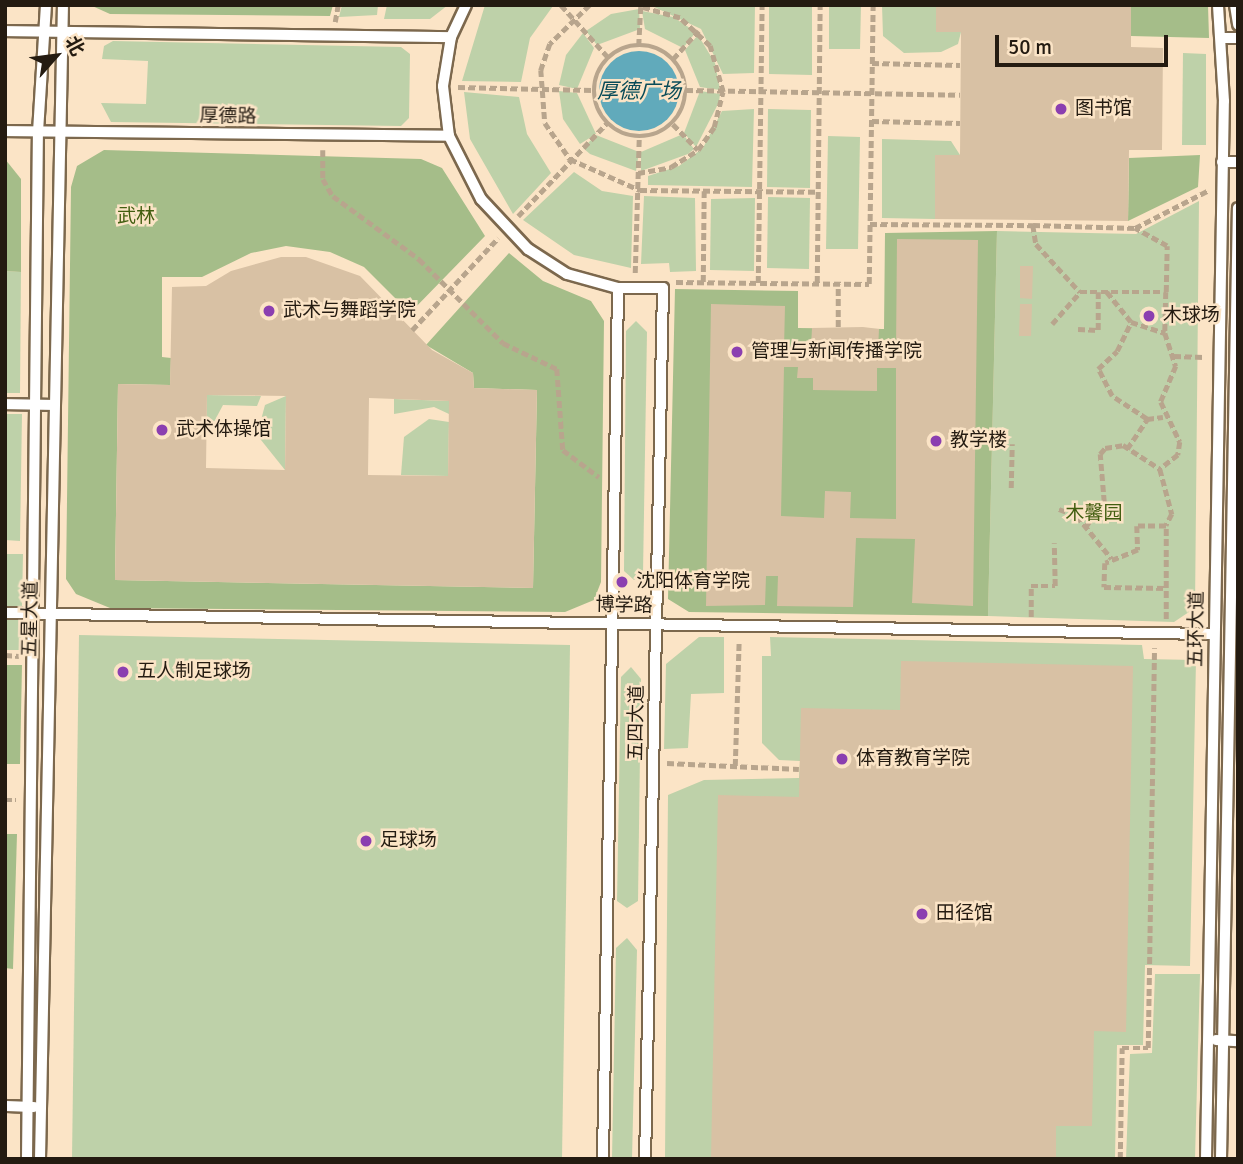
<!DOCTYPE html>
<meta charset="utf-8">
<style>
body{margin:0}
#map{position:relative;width:1243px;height:1164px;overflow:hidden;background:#fbe4c6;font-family:Signika,"Noto Sans SC",sans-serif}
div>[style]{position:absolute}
.green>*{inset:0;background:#bed1a9}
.forest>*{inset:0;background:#a5bd89}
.water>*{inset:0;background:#61aabb}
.round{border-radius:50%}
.building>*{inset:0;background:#d8c1a4}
.path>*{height:4.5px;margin-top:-2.25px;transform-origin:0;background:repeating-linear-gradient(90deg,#b8a58d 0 7px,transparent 0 10.5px)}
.path>.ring{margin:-2.25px;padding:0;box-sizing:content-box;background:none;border:4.5px solid #b8a58d;border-radius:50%}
.roads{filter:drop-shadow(2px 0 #7c684d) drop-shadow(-2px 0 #7c684d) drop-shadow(0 2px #7c684d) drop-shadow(0 -2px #7c684d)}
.lane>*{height:10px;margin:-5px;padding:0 5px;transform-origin:5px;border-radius:5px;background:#fff}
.dots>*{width:19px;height:19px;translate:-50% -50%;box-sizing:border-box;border:4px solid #fbe4c6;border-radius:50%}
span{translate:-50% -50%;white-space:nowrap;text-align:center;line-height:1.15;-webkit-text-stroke:5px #fbe4c6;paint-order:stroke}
.poi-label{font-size:19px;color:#241b11}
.left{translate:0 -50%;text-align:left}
.street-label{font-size:19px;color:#241b11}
.park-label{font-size:19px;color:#425e10}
.water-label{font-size:21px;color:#084b58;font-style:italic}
.frame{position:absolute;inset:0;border:7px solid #241b11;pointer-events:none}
.north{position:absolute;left:21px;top:21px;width:70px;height:70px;-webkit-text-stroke:5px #fbe4c6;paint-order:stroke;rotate:62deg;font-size:19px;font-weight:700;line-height:28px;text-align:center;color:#241b11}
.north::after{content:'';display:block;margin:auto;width:24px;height:32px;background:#241b11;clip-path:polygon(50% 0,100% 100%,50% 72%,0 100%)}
.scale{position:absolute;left:995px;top:35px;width:173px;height:32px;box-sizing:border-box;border:4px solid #241b11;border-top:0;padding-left:9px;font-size:21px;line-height:24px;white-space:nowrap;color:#241b11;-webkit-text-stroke:5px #fbe4c6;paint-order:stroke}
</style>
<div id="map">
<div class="green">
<i style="clip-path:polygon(342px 5px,378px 5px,377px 15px,339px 17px)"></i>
<i style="clip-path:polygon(387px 5px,448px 5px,430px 19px,384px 19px)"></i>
<i style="clip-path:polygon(485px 5px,553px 6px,530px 38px,521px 82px,462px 81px)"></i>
<i style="clip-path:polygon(650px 5px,755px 5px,754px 73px,723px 74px,701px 29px)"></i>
<i style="clip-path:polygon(769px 5px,812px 5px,812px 75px,769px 74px)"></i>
<i style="clip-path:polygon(829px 5px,861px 5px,860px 49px,829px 49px)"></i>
<i style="clip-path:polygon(882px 5px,936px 5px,936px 32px,961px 32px,958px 44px,941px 52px,904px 53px,883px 36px)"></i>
<i style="clip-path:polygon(639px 9px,640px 29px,597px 45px,586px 31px,611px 14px)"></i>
<i style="clip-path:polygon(642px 11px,673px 17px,696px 32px,683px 48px,645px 29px)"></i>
<i style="clip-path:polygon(583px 33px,594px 48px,577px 89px,559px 85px,566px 55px)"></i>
<i style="clip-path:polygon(698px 35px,715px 63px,720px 90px,700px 87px,685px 50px)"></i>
<i style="clip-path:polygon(113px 41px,401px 47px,410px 54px,409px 118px,401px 126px,111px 122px,101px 103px,146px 104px,148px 61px,102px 59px,104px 46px)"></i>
<i style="clip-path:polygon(1183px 53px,1206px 54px,1206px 145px,1182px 145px)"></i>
<i style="clip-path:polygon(559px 91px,577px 93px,596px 134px,580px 144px,563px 119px)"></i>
<i style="clip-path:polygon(700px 91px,720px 94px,719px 102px,696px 147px,684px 133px)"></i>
<i style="clip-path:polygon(464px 92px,519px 97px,527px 134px,551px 173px,513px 214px,470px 139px)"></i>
<i style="clip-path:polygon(754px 109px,752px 187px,648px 185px,648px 176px,679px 166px,703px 148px,722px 111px)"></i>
<i style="clip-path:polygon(768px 109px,811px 110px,810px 188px,767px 187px)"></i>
<i style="clip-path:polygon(683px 134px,694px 149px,688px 154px,641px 171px,641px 152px)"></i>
<i style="clip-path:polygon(596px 135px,639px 152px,636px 171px,590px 154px,583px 148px)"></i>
<i style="clip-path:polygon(828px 136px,860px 137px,858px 249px,826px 249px)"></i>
<i style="clip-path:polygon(882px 139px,951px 141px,960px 155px,935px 155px,935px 219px,882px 218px)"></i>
<i style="clip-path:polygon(574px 172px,602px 191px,633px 196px,631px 268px,574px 255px,523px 220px)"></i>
<i style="clip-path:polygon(644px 196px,695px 198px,696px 271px,670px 272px,669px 263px,641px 264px)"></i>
<i style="clip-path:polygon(768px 197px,810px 198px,809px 269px,767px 268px)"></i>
<i style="clip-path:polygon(755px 198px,754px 271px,710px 270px,711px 199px)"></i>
<i style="clip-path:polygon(1199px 201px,1195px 608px,1174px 622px,988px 616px,997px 231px,1136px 234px)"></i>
<i style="clip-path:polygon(5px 271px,21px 272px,20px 393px,5px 393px)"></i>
<i style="clip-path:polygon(636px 321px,647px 332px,643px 573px,634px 580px,624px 571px,626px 331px)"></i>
<i style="clip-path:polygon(207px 395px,261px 396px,257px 406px,223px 405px,206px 437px)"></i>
<i style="clip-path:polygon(286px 396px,285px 470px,257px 435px,265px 405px)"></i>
<i style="clip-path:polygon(394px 399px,449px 401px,449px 414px,434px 407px,394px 414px)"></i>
<i style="clip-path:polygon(5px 414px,22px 414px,20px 541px,5px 540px)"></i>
<i style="clip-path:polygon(429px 419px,449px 422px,448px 476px,401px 475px,404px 437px)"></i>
<i style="clip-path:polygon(5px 554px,23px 554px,21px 650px,5px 650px)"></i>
<i style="clip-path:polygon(79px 635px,570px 645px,562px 1159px,72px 1159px)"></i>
<i style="clip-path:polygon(699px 637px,724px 637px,724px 693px,691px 694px,688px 748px,664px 749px,666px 664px)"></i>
<i style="clip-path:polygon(770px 637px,1142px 645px,1144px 659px,1196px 660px,1190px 966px,1145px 965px,1143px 1045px,1117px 1045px,1115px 1159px,665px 1159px,668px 795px,704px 780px,799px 778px,800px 761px,779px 760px,762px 743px,762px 656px,771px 656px)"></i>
<i style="clip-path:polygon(631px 667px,641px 679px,638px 901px,627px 908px,617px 901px,621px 677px)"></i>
<i style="clip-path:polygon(627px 938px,637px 950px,632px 1159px,612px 1159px,616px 948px)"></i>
<i style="clip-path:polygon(1155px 974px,1200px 974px,1195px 1159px,1126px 1159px,1130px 1054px,1152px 1053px)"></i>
</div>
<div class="forest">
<i style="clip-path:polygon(90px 5px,333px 5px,330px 16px,110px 14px)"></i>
<i style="clip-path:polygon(1131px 5px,1208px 5px,1209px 38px,1131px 36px)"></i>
<i style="clip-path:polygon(104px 150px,421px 159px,442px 168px,485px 236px,410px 313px,364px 267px,330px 252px,286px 246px,251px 253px,202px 277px,162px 277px,162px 357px,171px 358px,170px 385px,118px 384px,115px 580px,533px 588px,537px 390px,474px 388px,473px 373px,426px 345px,509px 253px,543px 281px,591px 301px,604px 321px,601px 582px,594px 600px,565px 612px,110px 608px,76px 594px,66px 579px,71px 187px,77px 166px)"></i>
<i style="clip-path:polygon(1200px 155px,1198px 187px,1128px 221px,1129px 158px)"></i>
<i style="clip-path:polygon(5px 159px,21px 179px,21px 272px,5px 271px)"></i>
<i style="clip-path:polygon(997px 231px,988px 616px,689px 612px,668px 599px,675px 289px,798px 291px,798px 328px,884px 329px,885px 233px)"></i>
<i style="clip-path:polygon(5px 665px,22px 665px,20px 764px,5px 764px)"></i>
<i style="clip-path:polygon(5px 834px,17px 834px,13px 969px,5px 968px)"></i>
</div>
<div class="water">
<i class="round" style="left:599px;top:51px;width:80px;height:80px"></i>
</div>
<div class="building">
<i style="clip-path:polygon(936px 5px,1131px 5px,1131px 47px,1163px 48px,1162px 150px,1129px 150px,1128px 221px,935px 219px,935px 155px,960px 155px,961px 32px,936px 32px)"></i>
<i style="clip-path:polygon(evenodd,897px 239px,978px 240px,973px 606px,912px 603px,915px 539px,856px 538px,853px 607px,777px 606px,778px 576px,766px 576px,765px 605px,706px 606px,711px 304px,785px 306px,784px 348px,811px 347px,812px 328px,863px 327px,879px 329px,878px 351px,896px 351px,897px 239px,784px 367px,798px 367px,797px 378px,813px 378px,813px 390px,877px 391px,877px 368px,896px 368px,896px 519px,850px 518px,851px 492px,825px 491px,824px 518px,781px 516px,784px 367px)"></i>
<i style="clip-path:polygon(evenodd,281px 257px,306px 257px,360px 276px,432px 350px,473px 373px,474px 388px,537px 390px,533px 588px,115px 580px,118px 384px,170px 385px,172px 287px,206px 286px,231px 271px,281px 257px,207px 395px,286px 396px,285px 470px,206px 468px,207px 395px,281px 257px,369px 398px,449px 401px,448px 476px,368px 475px,369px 398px)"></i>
<i style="clip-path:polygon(1020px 266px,1033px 266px,1032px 299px,1020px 298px)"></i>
<i style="clip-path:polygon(1020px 304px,1032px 304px,1031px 336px,1019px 336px)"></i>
<i style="clip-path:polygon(901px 661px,1133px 666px,1126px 1032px,1094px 1031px,1092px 1126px,1056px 1126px,1056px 1159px,711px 1159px,718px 795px,799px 797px,801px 708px,900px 710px)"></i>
</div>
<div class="path">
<i style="left:561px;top:5px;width:70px;rotate:47.9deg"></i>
<i style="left:590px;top:5px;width:56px;rotate:135.7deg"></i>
<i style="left:550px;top:44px;width:28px;rotate:109deg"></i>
<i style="left:541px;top:70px;width:53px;rotate:85.7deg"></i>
<i style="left:545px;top:123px;width:44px;rotate:55.2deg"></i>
<i style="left:570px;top:159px;width:77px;rotate:23.9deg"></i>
<i style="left:640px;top:190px;width:178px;rotate:0.6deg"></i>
<i style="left:335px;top:22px;width:17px;rotate:-80deg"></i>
<i class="ring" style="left:594px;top:45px;width:87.5px;height:87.5px"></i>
<i style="left:673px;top:59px;width:38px;rotate:-48deg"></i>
<i style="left:872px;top:63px;width:88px;rotate:1.3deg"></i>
<i style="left:458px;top:87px;width:135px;rotate:1.3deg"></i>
<i style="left:686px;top:90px;width:274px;rotate:1deg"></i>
<i style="left:872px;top:121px;width:88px;rotate:1.3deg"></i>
<i style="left:673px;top:124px;width:36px;rotate:46deg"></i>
<i style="left:323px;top:150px;width:29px;rotate:90deg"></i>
<i style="left:323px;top:179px;width:20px;rotate:60deg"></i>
<i style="left:333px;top:196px;width:107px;rotate:36.2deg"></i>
<i style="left:419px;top:259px;width:119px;rotate:45deg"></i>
<i style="left:503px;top:343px;width:60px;rotate:25.7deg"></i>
<i style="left:557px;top:369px;width:81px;rotate:85.8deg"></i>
<i style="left:563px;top:450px;width:45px;rotate:36.9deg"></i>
<i style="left:638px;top:173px;width:34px;rotate:-10deg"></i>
<i style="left:671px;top:167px;width:32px;rotate:-32deg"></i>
<i style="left:698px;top:150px;width:28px;rotate:-55deg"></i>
<i style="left:714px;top:127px;width:36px;rotate:-76deg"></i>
<i style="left:723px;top:92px;width:48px;rotate:-105.8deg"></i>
<i style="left:710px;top:46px;width:41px;rotate:-137deg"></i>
<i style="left:680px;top:18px;width:41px;rotate:-164.2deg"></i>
<i style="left:641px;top:7px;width:38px;rotate:93deg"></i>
<i style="left:518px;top:216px;width:129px;rotate:-46.3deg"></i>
<i style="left:870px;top:224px;width:163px;rotate:0.4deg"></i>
<i style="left:1033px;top:225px;width:19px;rotate:81deg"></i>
<i style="left:1036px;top:244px;width:65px;rotate:47.5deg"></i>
<i style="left:1080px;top:292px;width:86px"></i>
<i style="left:1166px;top:292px;width:46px;rotate:-88.8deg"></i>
<i style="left:1167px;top:246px;width:37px;rotate:-151deg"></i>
<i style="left:1135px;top:228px;width:81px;rotate:-27.2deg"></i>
<i style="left:1033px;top:225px;width:102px;rotate:1.7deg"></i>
<i style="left:635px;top:273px;width:136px;rotate:-88.3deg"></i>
<i style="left:676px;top:282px;width:193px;rotate:0.6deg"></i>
<i style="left:869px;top:284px;width:279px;rotate:-89.2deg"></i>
<i style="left:703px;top:282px;width:91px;rotate:-89.4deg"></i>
<i style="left:758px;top:283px;width:278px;rotate:-89.2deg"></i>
<i style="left:817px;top:283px;width:278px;rotate:-89.4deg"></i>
<i style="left:1107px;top:292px;width:38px;rotate:51deg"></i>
<i style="left:1166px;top:292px;width:41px;rotate:91.4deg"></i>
<i style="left:1165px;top:333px;width:35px;rotate:72deg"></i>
<i style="left:1176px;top:366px;width:39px;rotate:113deg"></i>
<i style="left:1161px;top:402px;width:44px;rotate:64.6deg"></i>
<i style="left:1180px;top:442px;width:13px;rotate:99deg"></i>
<i style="left:1178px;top:455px;width:23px;rotate:142deg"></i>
<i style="left:1160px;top:469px;width:47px;rotate:75.1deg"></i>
<i style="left:1172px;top:514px;width:13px;rotate:117deg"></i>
<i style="left:1166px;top:526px;width:29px;rotate:180deg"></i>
<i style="left:1137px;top:526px;width:24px;rotate:88deg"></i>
<i style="left:1138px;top:550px;width:35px;rotate:158deg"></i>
<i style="left:1105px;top:563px;width:24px;rotate:92deg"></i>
<i style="left:1104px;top:587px;width:62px;rotate:0.9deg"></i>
<i style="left:1166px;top:588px;width:62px;rotate:-90deg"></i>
<i style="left:1052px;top:324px;width:43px;rotate:-48.8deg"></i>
<i style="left:838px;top:327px;width:43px;rotate:-90deg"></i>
<i style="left:1078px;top:329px;width:20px;rotate:3deg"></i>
<i style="left:1098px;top:330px;width:38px;rotate:-90deg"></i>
<i style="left:412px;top:330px;width:126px;rotate:-46.9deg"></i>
<i style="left:1174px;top:356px;width:30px;rotate:2deg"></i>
<i style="left:1147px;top:419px;width:42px;rotate:-146.7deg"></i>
<i style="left:1112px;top:396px;width:30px;rotate:-117deg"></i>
<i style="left:1098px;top:369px;width:26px;rotate:-43deg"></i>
<i style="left:1117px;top:351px;width:32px;rotate:-64deg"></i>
<i style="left:1131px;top:322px;width:36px;rotate:18deg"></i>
<i style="left:1127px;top:449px;width:36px;rotate:-56deg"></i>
<i style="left:1147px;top:419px;width:16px;rotate:-7deg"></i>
<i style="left:1011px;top:488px;width:44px;rotate:-88.7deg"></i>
<i style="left:1059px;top:509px;width:19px;rotate:21deg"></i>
<i style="left:1077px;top:516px;width:55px;rotate:50.9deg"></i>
<i style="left:1086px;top:526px;width:30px;rotate:-53deg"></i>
<i style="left:1104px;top:502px;width:48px;rotate:-94.8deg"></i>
<i style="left:1100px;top:454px;width:8px;rotate:-50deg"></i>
<i style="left:1105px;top:448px;width:18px;rotate:-9deg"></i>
<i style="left:1123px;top:445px;width:44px;rotate:33deg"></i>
<i style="left:1031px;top:617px;width:31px;rotate:-90deg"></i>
<i style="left:1031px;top:586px;width:24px"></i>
<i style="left:1055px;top:586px;width:43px;rotate:-91.3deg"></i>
<i style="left:1166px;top:619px;width:31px;rotate:-90deg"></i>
<i style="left:5px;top:655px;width:14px;rotate:4deg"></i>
<i style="left:667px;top:763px;width:132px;rotate:2.6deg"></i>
<i style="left:735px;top:766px;width:126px;rotate:-88.2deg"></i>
<i style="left:5px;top:800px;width:11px"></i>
<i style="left:1120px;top:1159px;width:111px;rotate:-89deg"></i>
<i style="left:1122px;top:1048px;width:26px"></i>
<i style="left:1148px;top:1048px;width:400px;rotate:-89.1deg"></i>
</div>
<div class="roads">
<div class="lane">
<i style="left:466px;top:5px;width:35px;rotate:115deg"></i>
<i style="left:451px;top:37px;width:50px;rotate:99.3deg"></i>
<i style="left:443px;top:86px;width:50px;rotate:83.2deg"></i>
<i style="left:449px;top:136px;width:71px;rotate:63.1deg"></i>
<i style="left:481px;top:199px;width:69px;rotate:46.8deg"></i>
<i style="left:528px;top:249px;width:46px;rotate:32.7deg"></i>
<i style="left:567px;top:274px;width:53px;rotate:15.4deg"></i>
<i style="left:618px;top:288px;width:45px"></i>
<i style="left:663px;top:288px;width:871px;rotate:91.18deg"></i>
<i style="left:1235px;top:5px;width:20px;rotate:81deg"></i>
<i style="left:5px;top:31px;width:446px;rotate:0.8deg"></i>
<i style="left:1221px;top:38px;width:17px"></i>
<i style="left:5px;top:131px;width:444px;rotate:0.6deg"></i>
<i style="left:1222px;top:162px;width:16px"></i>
<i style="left:5px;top:404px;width:46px;rotate:1.2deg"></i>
<i style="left:5px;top:613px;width:1209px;rotate:1deg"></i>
<i style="left:1216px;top:1040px;width:22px;rotate:3deg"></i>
<i style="left:5px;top:1106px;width:29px;rotate:2deg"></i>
<i style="left:27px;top:1159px;width:1027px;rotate:-89.39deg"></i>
<i style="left:38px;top:132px;width:127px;rotate:-86.4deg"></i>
<i style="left:40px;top:1159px;width:1154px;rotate:-88.86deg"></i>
<i style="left:603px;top:1159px;width:871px;rotate:-89.01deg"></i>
<i style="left:1206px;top:1159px;width:1058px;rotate:-89.03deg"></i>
<i style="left:1224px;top:101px;width:96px;rotate:-93.6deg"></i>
<i style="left:1221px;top:1159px;width:951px;rotate:-88.98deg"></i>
</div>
</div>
<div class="dots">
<i style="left:1061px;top:109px;background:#8b3fb0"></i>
<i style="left:269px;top:311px;background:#8b3fb0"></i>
<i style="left:1149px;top:316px;background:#8b3fb0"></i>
<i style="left:737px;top:352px;background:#8b3fb0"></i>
<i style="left:162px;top:430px;background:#8b3fb0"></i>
<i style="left:936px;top:441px;background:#8b3fb0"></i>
<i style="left:622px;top:582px;background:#8b3fb0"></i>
<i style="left:123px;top:672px;background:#8b3fb0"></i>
<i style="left:842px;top:759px;background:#8b3fb0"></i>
<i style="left:366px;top:841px;background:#8b3fb0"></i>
<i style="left:922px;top:914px;background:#8b3fb0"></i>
</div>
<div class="poi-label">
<span class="left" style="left:1075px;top:109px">图书馆</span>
<span class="left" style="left:283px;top:311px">武术与舞蹈学院</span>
<span class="left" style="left:1163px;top:316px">木球场</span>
<span class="left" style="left:751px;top:352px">管理与新闻传播学院</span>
<span class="left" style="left:176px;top:430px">武术体操馆</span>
<span class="left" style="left:950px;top:441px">教学楼</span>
<span class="left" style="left:636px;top:582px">沈阳体育学院</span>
<span class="left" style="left:137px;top:672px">五人制足球场</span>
<span class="left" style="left:856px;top:759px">体育教育学院</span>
<span class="left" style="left:380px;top:841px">足球场</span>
<span class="left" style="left:936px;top:914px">田径馆</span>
</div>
<div class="street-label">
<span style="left:228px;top:117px;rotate:1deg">厚德路</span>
<span style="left:624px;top:606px;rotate:1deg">博学路</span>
<span style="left:31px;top:619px;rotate:-89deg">五星大道</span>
<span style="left:1197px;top:629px;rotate:-89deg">五环大道</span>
<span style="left:637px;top:723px;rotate:-89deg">五四大道</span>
</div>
<div class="park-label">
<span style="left:136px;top:217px">武林</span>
<span style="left:1094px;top:514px">木馨园</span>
</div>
<div class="water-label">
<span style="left:639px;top:91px">厚德广场</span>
</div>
<div class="frame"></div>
<div class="north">北</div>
<div class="scale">50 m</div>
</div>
